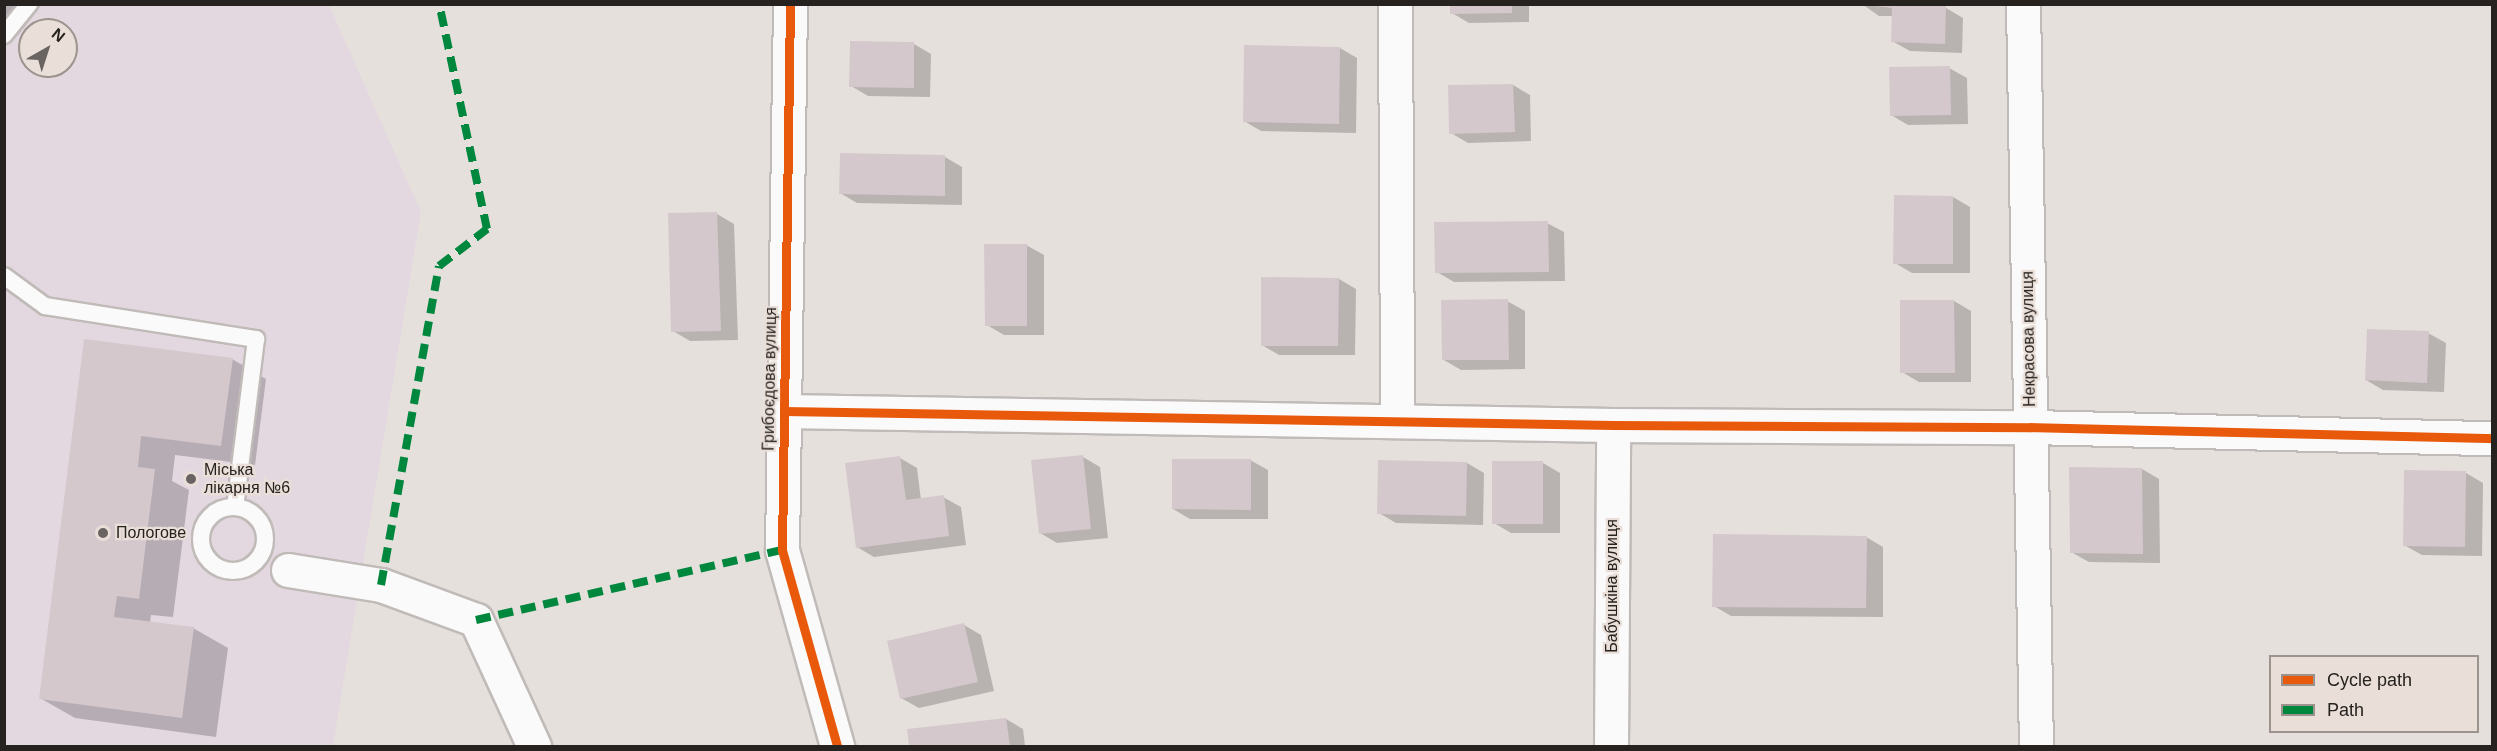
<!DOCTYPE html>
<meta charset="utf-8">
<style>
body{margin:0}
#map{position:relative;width:2497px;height:751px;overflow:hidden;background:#e6e0dc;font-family:Arial,sans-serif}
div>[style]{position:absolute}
.medical>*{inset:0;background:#e4d8e0}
.shadow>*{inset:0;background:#0003}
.building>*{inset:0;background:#d5c8cd}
.roads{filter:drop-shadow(2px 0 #c0bbb8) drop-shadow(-2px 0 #c0bbb8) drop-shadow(0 2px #c0bbb8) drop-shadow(0 -2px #c0bbb8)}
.service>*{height:16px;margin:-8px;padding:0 8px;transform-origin:8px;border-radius:8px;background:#fbfafa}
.service>.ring{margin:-8px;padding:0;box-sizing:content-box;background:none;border:16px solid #fbfafa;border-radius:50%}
.minor>*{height:33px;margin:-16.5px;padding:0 16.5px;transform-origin:16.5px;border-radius:16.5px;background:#fbfafa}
.quiet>*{height:8px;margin-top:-4px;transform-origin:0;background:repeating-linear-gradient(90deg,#00873e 0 15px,transparent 0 23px)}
.cycleway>*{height:9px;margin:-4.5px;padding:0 4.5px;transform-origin:4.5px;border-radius:4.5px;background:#e8590c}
.dots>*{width:16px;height:16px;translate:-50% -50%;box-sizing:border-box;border:3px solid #eadfd8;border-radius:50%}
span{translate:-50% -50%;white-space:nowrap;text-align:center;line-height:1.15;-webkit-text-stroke:4.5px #eadfd8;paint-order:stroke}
.street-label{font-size:16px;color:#26221f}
.poi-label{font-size:16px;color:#26221f}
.left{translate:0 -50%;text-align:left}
.frame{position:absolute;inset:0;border:6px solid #26221f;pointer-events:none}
.legend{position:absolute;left:2269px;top:655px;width:210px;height:78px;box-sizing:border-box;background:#eadfd8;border:2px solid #9c938e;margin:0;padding:8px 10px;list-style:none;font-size:18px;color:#26221f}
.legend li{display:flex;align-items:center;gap:12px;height:30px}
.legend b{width:30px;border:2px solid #9c938e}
.north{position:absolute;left:18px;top:18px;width:60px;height:60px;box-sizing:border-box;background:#eadfd8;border:2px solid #9c938e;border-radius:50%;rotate:39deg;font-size:16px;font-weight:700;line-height:24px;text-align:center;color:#26221f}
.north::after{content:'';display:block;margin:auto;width:21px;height:27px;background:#696461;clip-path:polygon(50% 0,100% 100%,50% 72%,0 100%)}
</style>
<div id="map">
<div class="medical">
<i style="clip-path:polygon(evenodd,4px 5px,329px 5px,421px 212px,333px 746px,5px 746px,4px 5px,30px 30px,66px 30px,66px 66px,30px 66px,30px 30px)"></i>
</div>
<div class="shadow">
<i style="clip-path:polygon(4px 4px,42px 4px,18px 35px,4px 27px)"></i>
<i style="clip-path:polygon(1452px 4px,1529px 4px,1529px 22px,1469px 23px,1452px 13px)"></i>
<i style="clip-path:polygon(1862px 4px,1946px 8px,1963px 18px,1962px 53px,1910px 51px,1892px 41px,1893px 16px,1879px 16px)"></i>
<i style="clip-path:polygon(914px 44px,931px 54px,930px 97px,868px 96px,851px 86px)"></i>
<i style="clip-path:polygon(1340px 48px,1357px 58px,1356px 133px,1261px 131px,1244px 121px)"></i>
<i style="clip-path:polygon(1949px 68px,1967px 78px,1968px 124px,1908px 125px,1891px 115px)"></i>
<i style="clip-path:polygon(1513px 85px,1530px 95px,1531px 141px,1468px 143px,1451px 133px)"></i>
<i style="clip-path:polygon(945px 157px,962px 167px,962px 205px,857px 203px,840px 193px)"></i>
<i style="clip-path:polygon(1953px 197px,1970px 207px,1970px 273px,1912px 273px,1895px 263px)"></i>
<i style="clip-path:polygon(717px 214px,734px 224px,738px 340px,690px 341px,673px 331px)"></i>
<i style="clip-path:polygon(1547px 223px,1564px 232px,1565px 281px,1454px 282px,1437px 272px)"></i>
<i style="clip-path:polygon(1026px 245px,1044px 255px,1044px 335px,1004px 335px,987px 325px)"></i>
<i style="clip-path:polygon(1339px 279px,1356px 289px,1355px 355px,1279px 355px,1262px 345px)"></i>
<i style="clip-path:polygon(1507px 301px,1525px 311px,1525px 369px,1461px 370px,1444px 360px)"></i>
<i style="clip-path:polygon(1954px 301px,1971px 311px,1971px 382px,1919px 382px,1902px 372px)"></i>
<i style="clip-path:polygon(2428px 333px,2446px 343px,2444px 392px,2383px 390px,2366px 380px)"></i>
<i style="clip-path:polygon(86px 340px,232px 359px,266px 379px,255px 465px,175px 455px,172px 481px,189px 490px,173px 617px,151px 615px,150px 623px,193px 628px,228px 648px,216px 737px,75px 718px,40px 698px)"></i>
<i style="clip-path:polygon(1083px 457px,1100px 467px,1108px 538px,1057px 543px,1040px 533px)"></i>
<i style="clip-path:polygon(900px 458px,917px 468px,921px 500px,943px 497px,961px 507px,966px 545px,874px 557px,857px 547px)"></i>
<i style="clip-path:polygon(1250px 460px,1268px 470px,1268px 519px,1190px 519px,1173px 509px)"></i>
<i style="clip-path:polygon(1467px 463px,1484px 473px,1483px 525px,1396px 523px,1379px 513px)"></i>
<i style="clip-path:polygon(1543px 463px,1560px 473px,1560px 533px,1511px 533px,1494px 523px)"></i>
<i style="clip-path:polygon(2142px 469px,2159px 479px,2160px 563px,2089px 562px,2071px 552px)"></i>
<i style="clip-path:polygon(2466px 473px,2483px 483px,2482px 556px,2422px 555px,2404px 545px)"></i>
<i style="clip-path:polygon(1866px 537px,1883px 547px,1883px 617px,1731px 616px,1714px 606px)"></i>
<i style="clip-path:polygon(964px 625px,981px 635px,994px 691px,919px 708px,901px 698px)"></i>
<i style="clip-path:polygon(1006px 719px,1023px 729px,1025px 746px,911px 746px,909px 731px)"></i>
</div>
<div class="building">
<i style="clip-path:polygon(1450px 4px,1512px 4px,1512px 13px,1450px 14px)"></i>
<i style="clip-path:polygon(1860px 4px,1946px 6px,1945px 44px,1891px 42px,1892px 8px)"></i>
<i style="clip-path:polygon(850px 41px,914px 42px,914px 88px,849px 87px)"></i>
<i style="clip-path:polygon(1244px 45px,1340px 47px,1339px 124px,1243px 122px)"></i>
<i style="clip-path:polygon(1950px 66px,1951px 115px,1890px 116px,1889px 67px)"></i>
<i style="clip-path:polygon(1513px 84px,1515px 132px,1449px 134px,1448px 85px)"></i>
<i style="clip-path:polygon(840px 153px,945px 155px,945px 196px,839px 194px)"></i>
<i style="clip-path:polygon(1894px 195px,1953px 196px,1953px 264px,1893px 264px)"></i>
<i style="clip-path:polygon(717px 212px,721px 331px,671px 332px,668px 213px)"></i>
<i style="clip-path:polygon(1548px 221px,1549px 272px,1435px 273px,1434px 222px)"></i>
<i style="clip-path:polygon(984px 244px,1027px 244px,1027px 326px,985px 326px)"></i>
<i style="clip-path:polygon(1261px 277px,1339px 278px,1338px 346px,1261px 346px)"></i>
<i style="clip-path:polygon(1508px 299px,1509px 360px,1442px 360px,1441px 300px)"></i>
<i style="clip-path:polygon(1900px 300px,1954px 300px,1955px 373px,1900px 373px)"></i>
<i style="clip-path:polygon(2367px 329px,2429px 331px,2427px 383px,2365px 380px)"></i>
<i style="clip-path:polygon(84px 339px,233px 358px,221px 446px,141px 436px,138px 467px,155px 469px,139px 599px,117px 596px,114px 617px,194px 627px,182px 718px,39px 699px)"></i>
<i style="clip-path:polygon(1083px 455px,1091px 529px,1039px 534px,1031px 460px)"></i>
<i style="clip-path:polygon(900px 456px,906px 500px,944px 495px,949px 536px,856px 548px,845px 463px)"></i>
<i style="clip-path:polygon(1172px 459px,1251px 459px,1251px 510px,1172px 509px)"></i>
<i style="clip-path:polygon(1378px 460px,1467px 462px,1466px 516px,1377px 514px)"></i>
<i style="clip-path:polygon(1492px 461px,1543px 461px,1543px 524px,1492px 524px)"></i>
<i style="clip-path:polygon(2069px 467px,2142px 468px,2143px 554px,2070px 553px)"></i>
<i style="clip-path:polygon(2404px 470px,2466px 471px,2465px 547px,2403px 546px)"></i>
<i style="clip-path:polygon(1713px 534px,1867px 536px,1866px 608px,1712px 607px)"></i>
<i style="clip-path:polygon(964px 623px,978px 682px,900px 699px,887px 641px)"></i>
<i style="clip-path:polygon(1006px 718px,1010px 746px,909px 746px,907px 729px)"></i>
</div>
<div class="roads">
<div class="service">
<i style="left:4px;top:35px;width:40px;rotate:-51deg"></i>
<i style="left:4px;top:276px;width:51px;rotate:36.2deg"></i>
<i style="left:45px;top:306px;width:214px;rotate:8.9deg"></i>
<i style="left:256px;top:339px;width:169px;rotate:97.1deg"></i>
<i class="ring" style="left:201px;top:507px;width:48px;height:48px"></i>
</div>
<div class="minor">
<i style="left:790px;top:4px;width:546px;rotate:90.84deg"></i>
<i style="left:782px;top:550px;width:204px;rotate:74.3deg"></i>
<i style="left:1395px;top:4px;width:417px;rotate:89.7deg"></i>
<i style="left:2023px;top:4px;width:742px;rotate:89deg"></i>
<i style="left:784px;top:411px;width:829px;rotate:0.97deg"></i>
<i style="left:1613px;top:425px;width:418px;rotate:0.3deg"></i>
<i style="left:2031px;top:427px;width:461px;rotate:1.4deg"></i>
<i style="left:288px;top:570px;width:94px;rotate:9.2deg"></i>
<i style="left:381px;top:585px;width:101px;rotate:20.2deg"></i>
<i style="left:476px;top:620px;width:139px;rotate:65.3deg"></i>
<i style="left:1611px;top:746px;width:321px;rotate:-89.6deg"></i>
</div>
</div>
<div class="quiet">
<i style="left:381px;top:585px;width:324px;rotate:-79.7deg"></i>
<i style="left:439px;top:266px;width:61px;rotate:-37.6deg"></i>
<i style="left:487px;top:229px;width:230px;rotate:-102deg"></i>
<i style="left:476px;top:620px;width:314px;rotate:-12.9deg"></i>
</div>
<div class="cycleway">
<i style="left:790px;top:4px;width:546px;rotate:90.84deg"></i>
<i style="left:782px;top:550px;width:204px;rotate:74.3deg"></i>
<i style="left:784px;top:411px;width:829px;rotate:0.97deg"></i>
<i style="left:1613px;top:425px;width:418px;rotate:0.3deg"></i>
<i style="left:2031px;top:427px;width:461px;rotate:1.4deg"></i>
</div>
<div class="dots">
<i style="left:191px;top:479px;background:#696461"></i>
<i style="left:103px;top:533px;background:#696461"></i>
</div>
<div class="street-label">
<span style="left:2029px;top:339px;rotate:-91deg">Некрасова вулиця</span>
<span style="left:770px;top:379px;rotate:-89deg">Грибоєдова вулиця</span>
<span style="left:1612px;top:586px;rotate:-90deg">Бабушкіна вулиця</span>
</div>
<div class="poi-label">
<span class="left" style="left:204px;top:479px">Міська<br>лікарня №6</span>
<span class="left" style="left:116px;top:533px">Пологове</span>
</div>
<div class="frame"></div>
<ul class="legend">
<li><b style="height:8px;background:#e8590c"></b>Cycle path</li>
<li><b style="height:8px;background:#00873e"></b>Path</li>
</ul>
<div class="north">N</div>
</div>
